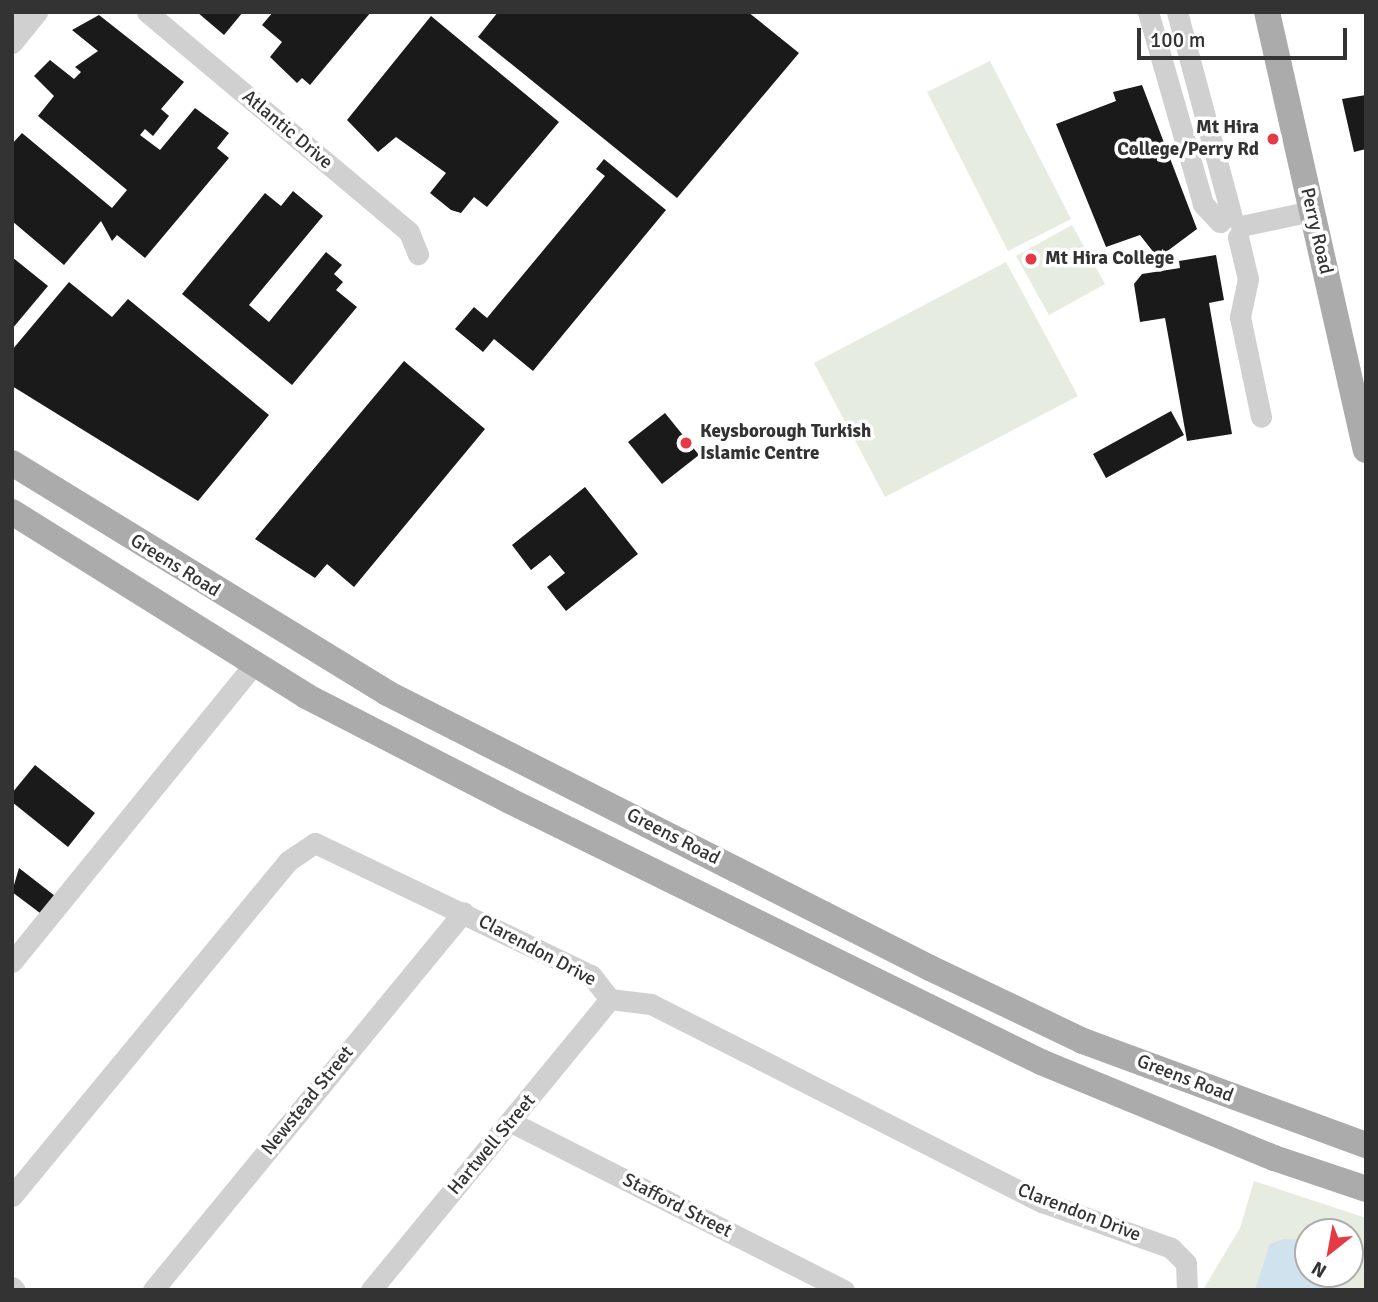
<!DOCTYPE html>
<style>
body{margin:0}
#map{position:relative;width:1378px;height:1302px;overflow:hidden;background:#fff;font-family:Signika,sans-serif}
div>[style]{position:absolute}
.green>*{inset:0;background:#e6ecdf}
.water>*{inset:0;background:#cfe2ee}
.building>*{inset:0;background:#1a1a1a}
.minor>*{height:21px;margin:-10.5px;padding:0 10.5px;transform-origin:10.5px;border-radius:10.5px;background:#d0d0d0}
.major>*{height:26px;margin:-13px;padding:0 13px;transform-origin:13px;border-radius:13px;background:#ababab}
.dots>*{width:19px;height:19px;translate:-50% -50%;box-sizing:border-box;border:4px solid #fff;border-radius:50%}
span{translate:-50% -50%;white-space:nowrap;text-align:center;line-height:1.15;-webkit-text-stroke:7px #fff;paint-order:stroke}
.poi-label{font-size:19px;color:#333;font-weight:700}
.right{translate:-100% -50%;text-align:right}
.left{translate:0 -50%;text-align:left}
.street-label{font-size:19px;color:#333}
.frame{position:absolute;inset:0;border:14px solid #333;pointer-events:none}
.north{position:absolute;left:1294px;top:1218px;width:70px;height:70px;box-sizing:border-box;background:#fff;border:2px solid #adadad;border-radius:50%;rotate:211deg;font-size:19px;font-weight:700;line-height:28px;text-align:center;color:#333}
.north::after{content:'';display:block;margin:auto;width:24px;height:32px;background:#e63946;clip-path:polygon(50% 0,100% 100%,50% 72%,0 100%)}
.scale{position:absolute;left:1137px;top:28px;width:210px;height:32px;box-sizing:border-box;border:4px solid #333;border-top:0;padding-left:9px;font-size:21px;line-height:24px;white-space:nowrap;color:#333;-webkit-text-stroke:5px #fff;paint-order:stroke}
</style>
<div id="map">
<div class="green">
<i style="clip-path:polygon(990px 61px,1071px 219px,1008px 251px,927px 92px)"></i>
<i style="clip-path:polygon(1072px 225px,1105px 284px,1049px 315px,1016px 256px)"></i>
<i style="clip-path:polygon(1006px 262px,1078px 396px,885px 497px,814px 363px)"></i>
<i style="clip-path:polygon(evenodd,1254px 1181px,1366px 1218px,1366px 1290px,1203px 1290px,1240px 1228px,1254px 1181px,1308px 1232px,1350px 1232px,1350px 1274px,1308px 1274px,1308px 1232px)"></i>
</div>
<div class="water">
<i style="clip-path:polygon(1283px 1239px,1308px 1240px,1308px 1274px,1333px 1274px,1335px 1281px,1326px 1290px,1255px 1290px,1270px 1244px)"></i>
</div>
<div class="building">
<i style="clip-path:polygon(197px 12px,243px 12px,224px 35px)"></i>
<i style="clip-path:polygon(273px 12px,371px 12px,310px 85px,302px 78px,297px 83px,270px 57px,282px 42px,262px 25px)"></i>
<i style="clip-path:polygon(498px 12px,748px 12px,799px 53px,677px 198px,478px 37px)"></i>
<i style="clip-path:polygon(99px 15px,184px 82px,161px 109px,169px 116px,153px 136px,145px 129px,140px 135px,160px 150px,195px 108px,229px 133px,217px 148px,229px 158px,145px 258px,117px 235px,112px 241px,101px 221px,64px 265px,12px 221px,12px 144px,22px 133px,112px 208px,127px 190px,38px 116px,54px 96px,34px 76px,50px 60px,74px 79px,81px 72px,75px 67px,98px 51px,72px 30px)"></i>
<i style="clip-path:polygon(431px 16px,559px 122px,487px 207px,474px 197px,461px 213px,451px 210px,430px 193px,446px 173px,396px 137px,378px 152px,347px 120px)"></i>
<i style="clip-path:polygon(1142px 85px,1197px 229px,1158px 258px,1140px 235px,1106px 247px,1056px 124px,1116px 101px,1113px 92px)"></i>
<i style="clip-path:polygon(1366px 95px,1366px 149px,1354px 152px,1342px 99px)"></i>
<i style="clip-path:polygon(604px 159px,666px 210px,533px 371px,494px 339px,483px 352px,455px 329px,474px 307px,487px 318px,605px 176px,596px 169px)"></i>
<i style="clip-path:polygon(293px 191px,323px 216px,249px 305px,269px 322px,326px 252px,342px 265px,334px 274px,343px 282px,336px 290px,357px 307px,292px 385px,182px 294px,265px 193px,281px 206px)"></i>
<i style="clip-path:polygon(1216px 255px,1224px 300px,1209px 303px,1232px 434px,1187px 441px,1165px 318px,1140px 322px,1134px 284px,1142px 274px,1180px 268px,1179px 261px)"></i>
<i style="clip-path:polygon(12px 257px,48px 286px,12px 329px)"></i>
<i style="clip-path:polygon(69px 282px,112px 317px,128px 299px,269px 415px,198px 501px,12px 386px,12px 350px)"></i>
<i style="clip-path:polygon(404px 361px,485px 429px,354px 587px,327px 564px,315px 578px,255px 539px)"></i>
<i style="clip-path:polygon(1171px 411px,1184px 435px,1106px 478px,1093px 454px)"></i>
<i style="clip-path:polygon(665px 413px,699px 455px,662px 484px,628px 442px)"></i>
<i style="clip-path:polygon(585px 487px,638px 554px,566px 611px,547px 587px,565px 573px,550px 555px,531px 570px,512px 545px)"></i>
<i style="clip-path:polygon(35px 765px,95px 813px,68px 847px,12px 802px,12px 793px)"></i>
<i style="clip-path:polygon(19px 868px,55px 896px,40px 913px,12px 892px)"></i>
</div>
<div class="minor">
<i style="left:147px;top:12px;width:342px;rotate:40deg"></i>
<i style="left:409px;top:232px;width:24px;rotate:68deg"></i>
<i style="left:1148px;top:12px;width:200px;rotate:74deg"></i>
<i style="left:1203px;top:204px;width:25px;rotate:47deg"></i>
<i style="left:1177px;top:12px;width:212px;rotate:75deg"></i>
<i style="left:12px;top:15px;width:4px;rotate:-45deg"></i>
<i style="left:12px;top:43px;width:40px;rotate:-51deg"></i>
<i style="left:1241px;top:226px;width:72px;rotate:-12.1deg"></i>
<i style="left:1238px;top:237px;width:43px;rotate:76.6deg"></i>
<i style="left:1248px;top:279px;width:39px;rotate:102deg"></i>
<i style="left:1240px;top:317px;width:102px;rotate:78.1deg"></i>
<i style="left:12px;top:962px;width:384px;rotate:-50.9deg"></i>
<i style="left:610px;top:999px;width:41px;rotate:7deg"></i>
<i style="left:651px;top:1004px;width:438px;rotate:26.9deg"></i>
<i style="left:1042px;top:1202px;width:137px;rotate:19.6deg"></i>
<i style="left:1171px;top:1248px;width:21px;rotate:45deg"></i>
<i style="left:1186px;top:1263px;width:27px;rotate:88deg"></i>
<i style="left:511px;top:1122px;width:373px;rotate:26.8deg"></i>
<i style="left:12px;top:1196px;width:434px;rotate:-50.5deg"></i>
<i style="left:288px;top:861px;width:32px;rotate:-34deg"></i>
<i style="left:315px;top:843px;width:306px;rotate:25.6deg"></i>
<i style="left:591px;top:975px;width:31px;rotate:52deg"></i>
<i style="left:12px;top:1287px;width:4px;rotate:45deg"></i>
<i style="left:153px;top:1290px;width:489px;rotate:-50.6deg"></i>
<i style="left:371px;top:1290px;width:377px;rotate:-50.6deg"></i>
</div>
<div class="major">
<i style="left:1267px;top:12px;width:449px;rotate:77.3deg"></i>
<i style="left:12px;top:463px;width:440px;rotate:31.5deg"></i>
<i style="left:387px;top:693px;width:609px;rotate:26.86deg"></i>
<i style="left:930px;top:968px;width:170px;rotate:25.5deg"></i>
<i style="left:1083px;top:1041px;width:302px;rotate:20.2deg"></i>
<i style="left:12px;top:512px;width:347px;rotate:32deg"></i>
<i style="left:306px;top:696px;width:225px;rotate:27.2deg"></i>
<i style="left:506px;top:799px;width:596px;rotate:26.18deg"></i>
<i style="left:1041px;top:1062px;width:252px;rotate:22.4deg"></i>
<i style="left:1274px;top:1158px;width:97px;rotate:18.6deg"></i>
</div>
<div class="dots">
<i style="left:1273px;top:139px;background:#e63946"></i>
<i style="left:1031px;top:259px;background:#e63946"></i>
<i style="left:686px;top:443px;background:#e63946"></i>
</div>
<div class="poi-label">
<span class="right" style="left:1259px;top:139px">Mt Hira<br>College/Perry Rd</span>
<span class="left" style="left:1045px;top:259px">Mt Hira College</span>
<span class="left" style="left:700px;top:443px">Keysborough Turkish<br>Islamic Centre</span>
</div>
<div class="street-label">
<span style="left:287px;top:130px;rotate:40deg">Atlantic Drive</span>
<span style="left:1316px;top:231px;rotate:77deg">Perry Road</span>
<span style="left:175px;top:566px;rotate:32deg">Greens Road</span>
<span style="left:673px;top:837px;rotate:27deg">Greens Road</span>
<span style="left:537px;top:951px;rotate:28deg">Clarendon Drive</span>
<span style="left:1185px;top:1079px;rotate:21deg">Greens Road</span>
<span style="left:308px;top:1101px;rotate:-51deg">Newstead Street</span>
<span style="left:492px;top:1145px;rotate:-50deg">Hartwell Street</span>
<span style="left:677px;top:1206px;rotate:27deg">Stafford Street</span>
<span style="left:1079px;top:1213px;rotate:21deg">Clarendon Drive</span>
</div>
<div class="frame"></div>
<div class="north">N</div>
<div class="scale">100 m</div>
</div>
